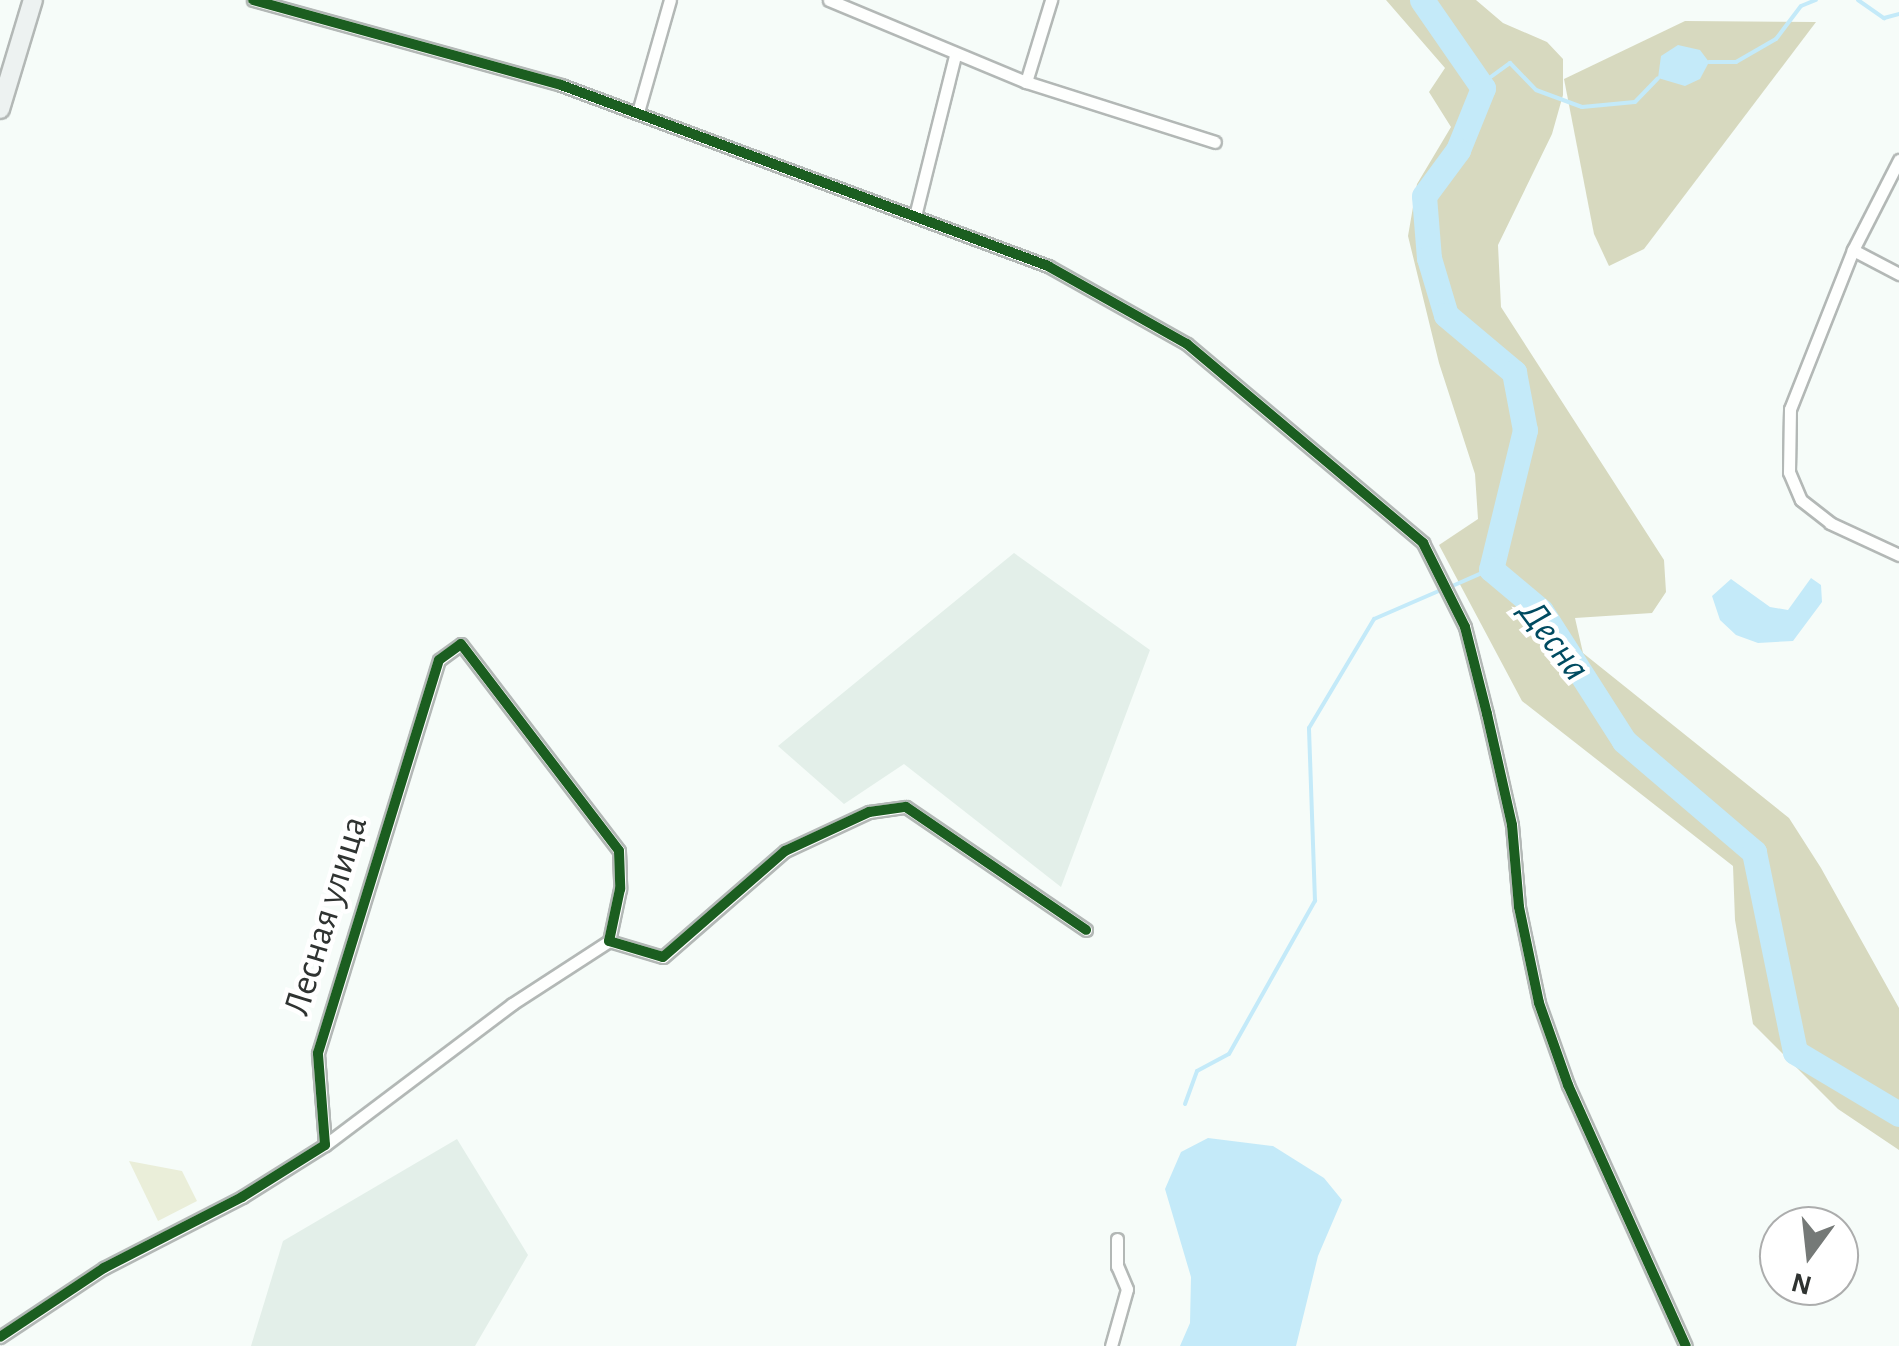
<!DOCTYPE html>
<meta charset="utf-8">
<style>
body{margin:0}
#map{position:relative;width:1899px;height:1346px;overflow:hidden;background:#f6fcf9;font-family:"Alegreya Sans",sans-serif}
div>[style]{position:absolute}
.built>*{inset:0;background:#e3efe9}
.green>*{inset:0;background:#eaeed9}
.forest>*{inset:0;background:#d7d9bf}
.water>*{inset:0;background:#c4eaf9}
.stream>*{height:4px;margin:-2px;padding:0 2px;transform-origin:2px;border-radius:2px;background:#c4eaf9}
.river>*{height:25px;margin:-12.5px;padding:0 12.5px;transform-origin:12.5px;border-radius:12.5px;background:#c4eaf9}
.roads{filter:drop-shadow(2px 0 #b3b8b6) drop-shadow(-2px 0 #b3b8b6) drop-shadow(0 2px #b3b8b6) drop-shadow(0 -2px #b3b8b6)}
.street>*{height:11px;margin:-5.5px;padding:0 5.5px;transform-origin:5.5px;border-radius:5.5px;background:#fefffe}
.secondary>*{height:18px;margin:-9px;padding:0 9px;transform-origin:9px;border-radius:9px;background:#edf2f1}
.cycleway>*{height:10px;margin:-5px;padding:0 5px;transform-origin:5px;border-radius:5px;background:#1b5e20}
span{translate:-50% -50%;white-space:nowrap;text-align:center;line-height:1.15;-webkit-text-stroke:9px #fff;paint-order:stroke}
.street-label{font-size:38px;color:#2f3331}
.water-label{font-size:40px;color:#004b61;font-style:italic}
.north{position:absolute;left:1759px;top:1206px;width:100px;height:100px;box-sizing:border-box;background:#fff;border:2px solid #acadad;border-radius:50%;rotate:195deg;font-size:28px;font-weight:700;line-height:40px;text-align:center;color:#2f3331}
.north::after{content:'';display:block;margin:auto;width:35px;height:45px;background:#757977;clip-path:polygon(50% 0,100% 100%,50% 72%,0 100%)}
</style>
<div id="map">
<div class="built">
<i style="clip-path:polygon(1014px 553px,1150px 650px,1061px 887px,904px 764px,844px 804px,778px 746px)"></i>
<i style="clip-path:polygon(457px 1139px,528px 1255px,475px 1346px,251px 1346px,283px 1241px)"></i>
</div>
<div class="green">
<i style="clip-path:polygon(129px 1161px,182px 1171px,197px 1201px,158px 1221px)"></i>
</div>
<div class="forest">
<i style="clip-path:polygon(1386px 0,1476px 0,1503px 23px,1547px 42px,1563px 59px,1563px 95px,1552px 134px,1498px 245px,1501px 307px,1664px 560px,1666px 592px,1652px 613px,1575px 618px,1583px 653px,1789px 818px,1821px 868px,1899px 1008px,1899px 1150px,1838px 1109px,1753px 1024px,1735px 920px,1733px 866px,1522px 701px,1439px 545px,1478px 519px,1475px 474px,1439px 363px,1408px 236px,1417px 184px,1451px 127px,1429px 92px,1445px 68px)"></i>
<i style="clip-path:polygon(1685px 21px,1816px 22px,1644px 249px,1609px 266px,1594px 234px,1564px 79px)"></i>
</div>
<div class="water">
<i style="clip-path:polygon(1678px 45px,1700px 50px,1709px 62px,1700px 79px,1685px 86px,1658px 78px,1661px 56px)"></i>
<i style="clip-path:polygon(1811px 578px,1821px 585px,1822px 602px,1793px 641px,1758px 643px,1736px 635px,1720px 620px,1712px 596px,1731px 579px,1770px 607px,1788px 610px)"></i>
<i style="clip-path:polygon(1208px 1138px,1273px 1146px,1324px 1178px,1342px 1200px,1318px 1256px,1296px 1346px,1180px 1346px,1190px 1323px,1191px 1277px,1165px 1189px,1181px 1152px)"></i>
</div>
<div class="stream">
<i style="left:1858px;top:0;width:32px;rotate:35deg"></i>
<i style="left:1884px;top:18px;width:16px;rotate:-15deg"></i>
<i style="left:1709px;top:62px;width:27px"></i>
<i style="left:1736px;top:62px;width:46px;rotate:-29.9deg"></i>
<i style="left:1776px;top:39px;width:41px;rotate:-52.9deg"></i>
<i style="left:1801px;top:6px;width:16px;rotate:-22deg"></i>
<i style="left:1481px;top:84px;width:36px;rotate:-36deg"></i>
<i style="left:1510px;top:63px;width:37px;rotate:46deg"></i>
<i style="left:1536px;top:90px;width:49px;rotate:20.3deg"></i>
<i style="left:1582px;top:107px;width:53px;rotate:-5.4deg"></i>
<i style="left:1635px;top:102px;width:33px;rotate:-46deg"></i>
<i style="left:1450px;top:587px;width:45px;rotate:-23.7deg"></i>
<i style="left:1185px;top:1104px;width:35px;rotate:-70deg"></i>
<i style="left:1197px;top:1071px;width:36px;rotate:-28deg"></i>
<i style="left:1229px;top:1054px;width:176px;rotate:-60.7deg"></i>
<i style="left:1315px;top:901px;width:173px;rotate:-92deg"></i>
<i style="left:1309px;top:728px;width:127px;rotate:-59.2deg"></i>
<i style="left:1374px;top:619px;width:73px;rotate:-23.4deg"></i>
</div>
<div class="river">
<i style="left:1422px;top:0;width:107px;rotate:55.3deg"></i>
<i style="left:1483px;top:88px;width:67px;rotate:112deg"></i>
<i style="left:1458px;top:150px;width:57px;rotate:126.5deg"></i>
<i style="left:1424px;top:196px;width:62px;rotate:85.4deg"></i>
<i style="left:1429px;top:258px;width:59px;rotate:73.4deg"></i>
<i style="left:1446px;top:315px;width:89px;rotate:40deg"></i>
<i style="left:1514px;top:372px;width:59px;rotate:79.3deg"></i>
<i style="left:1525px;top:430px;width:143px;rotate:103.7deg"></i>
<i style="left:1491px;top:569px;width:65px;rotate:40deg"></i>
<i style="left:1541px;top:611px;width:154px;rotate:57.4deg"></i>
<i style="left:1624px;top:741px;width:171px;rotate:40.5deg"></i>
<i style="left:1754px;top:852px;width:204px;rotate:78.4deg"></i>
<i style="left:1795px;top:1052px;width:121px;rotate:30.8deg"></i>
</div>
<div class="roads">
<div class="street">
<i style="left:253px;top:0;width:320px;rotate:15.4deg"></i>
<i style="left:561px;top:85px;width:520px;rotate:20.39deg"></i>
<i style="left:1048px;top:266px;width:159px;rotate:29.3deg"></i>
<i style="left:1187px;top:344px;width:309px;rotate:40.1deg"></i>
<i style="left:1423px;top:543px;width:94px;rotate:63.4deg"></i>
<i style="left:1465px;top:627px;width:90px;rotate:75.8deg"></i>
<i style="left:1487px;top:714px;width:114px;rotate:77.3deg"></i>
<i style="left:1512px;top:825px;width:82px;rotate:85.1deg"></i>
<i style="left:1519px;top:907px;width:98px;rotate:78.2deg"></i>
<i style="left:1539px;top:1003px;width:87px;rotate:70.5deg"></i>
<i style="left:1568px;top:1085px;width:286px;rotate:65.7deg"></i>
<i style="left:829px;top:0;width:213px;rotate:22.6deg"></i>
<i style="left:1026px;top:82px;width:198px;rotate:17.6deg"></i>
<i style="left:1026px;top:82px;width:86px;rotate:-73deg"></i>
<i style="left:638px;top:112px;width:116px;rotate:-74.1deg"></i>
<i style="left:1899px;top:160px;width:101px;rotate:117.1deg"></i>
<i style="left:1853px;top:250px;width:171px;rotate:111.6deg"></i>
<i style="left:1790px;top:409px;width:63px;rotate:90.9deg"></i>
<i style="left:1789px;top:472px;width:30px;rotate:67deg"></i>
<i style="left:1801px;top:500px;width:37px;rotate:38deg"></i>
<i style="left:1830px;top:523px;width:76px;rotate:24.9deg"></i>
<i style="left:915px;top:216px;width:166px;rotate:-76deg"></i>
<i style="left:1853px;top:250px;width:52px;rotate:27.6deg"></i>
<i style="left:325px;top:1145px;width:234px;rotate:-37deg"></i>
<i style="left:512px;top:1004px;width:116px;rotate:-33deg"></i>
<i style="left:0;top:1337px;width:125px;rotate:-33.6deg"></i>
<i style="left:104px;top:1268px;width:155px;rotate:-27.2deg"></i>
<i style="left:242px;top:1197px;width:98px;rotate:-32.1deg"></i>
<i style="left:325px;top:1145px;width:92px;rotate:-94.4deg"></i>
<i style="left:318px;top:1053px;width:411px;rotate:-72.9deg"></i>
<i style="left:439px;top:660px;width:27px;rotate:-36deg"></i>
<i style="left:461px;top:644px;width:260px;rotate:52.6deg"></i>
<i style="left:619px;top:851px;width:38px;rotate:88deg"></i>
<i style="left:620px;top:889px;width:53px;rotate:101.9deg"></i>
<i style="left:609px;top:941px;width:56px;rotate:16.5deg"></i>
<i style="left:663px;top:957px;width:162px;rotate:-41deg"></i>
<i style="left:785px;top:851px;width:93px;rotate:-24.9deg"></i>
<i style="left:869px;top:812px;width:37px;rotate:-8deg"></i>
<i style="left:906px;top:807px;width:218px;rotate:34.3deg"></i>
<i style="left:1111px;top:1346px;width:59px;rotate:-74.3deg"></i>
<i style="left:1127px;top:1289px;width:25px;rotate:-113deg"></i>
<i style="left:1117px;top:1266px;width:27px;rotate:-90deg"></i>
</div>
<div class="secondary">
<i style="left:0;top:109px;width:114px;rotate:-73.2deg"></i>
</div>
</div>
<div class="cycleway">
<i style="left:253px;top:0;width:320px;rotate:15.4deg"></i>
<i style="left:561px;top:85px;width:520px;rotate:20.39deg"></i>
<i style="left:1048px;top:266px;width:159px;rotate:29.3deg"></i>
<i style="left:1187px;top:344px;width:309px;rotate:40.1deg"></i>
<i style="left:1423px;top:543px;width:94px;rotate:63.4deg"></i>
<i style="left:1465px;top:627px;width:90px;rotate:75.8deg"></i>
<i style="left:1487px;top:714px;width:114px;rotate:77.3deg"></i>
<i style="left:1512px;top:825px;width:82px;rotate:85.1deg"></i>
<i style="left:1519px;top:907px;width:98px;rotate:78.2deg"></i>
<i style="left:1539px;top:1003px;width:87px;rotate:70.5deg"></i>
<i style="left:1568px;top:1085px;width:286px;rotate:65.7deg"></i>
<i style="left:0;top:1337px;width:125px;rotate:-33.6deg"></i>
<i style="left:104px;top:1268px;width:155px;rotate:-27.2deg"></i>
<i style="left:242px;top:1197px;width:98px;rotate:-32.1deg"></i>
<i style="left:325px;top:1145px;width:92px;rotate:-94.4deg"></i>
<i style="left:318px;top:1053px;width:411px;rotate:-72.9deg"></i>
<i style="left:439px;top:660px;width:27px;rotate:-36deg"></i>
<i style="left:461px;top:644px;width:260px;rotate:52.6deg"></i>
<i style="left:619px;top:851px;width:38px;rotate:88deg"></i>
<i style="left:620px;top:889px;width:53px;rotate:101.9deg"></i>
<i style="left:609px;top:941px;width:56px;rotate:16.5deg"></i>
<i style="left:663px;top:957px;width:162px;rotate:-41deg"></i>
<i style="left:785px;top:851px;width:93px;rotate:-24.9deg"></i>
<i style="left:869px;top:812px;width:37px;rotate:-8deg"></i>
<i style="left:906px;top:807px;width:218px;rotate:34.3deg"></i>
</div>
<div class="street-label">
<span style="left:327px;top:916px;rotate:-73deg">Лесная улица</span>
</div>
<div class="water-label">
<span style="left:1554px;top:640px;rotate:53deg">Десна</span>
</div>
<div class="north">N</div>
</div>
